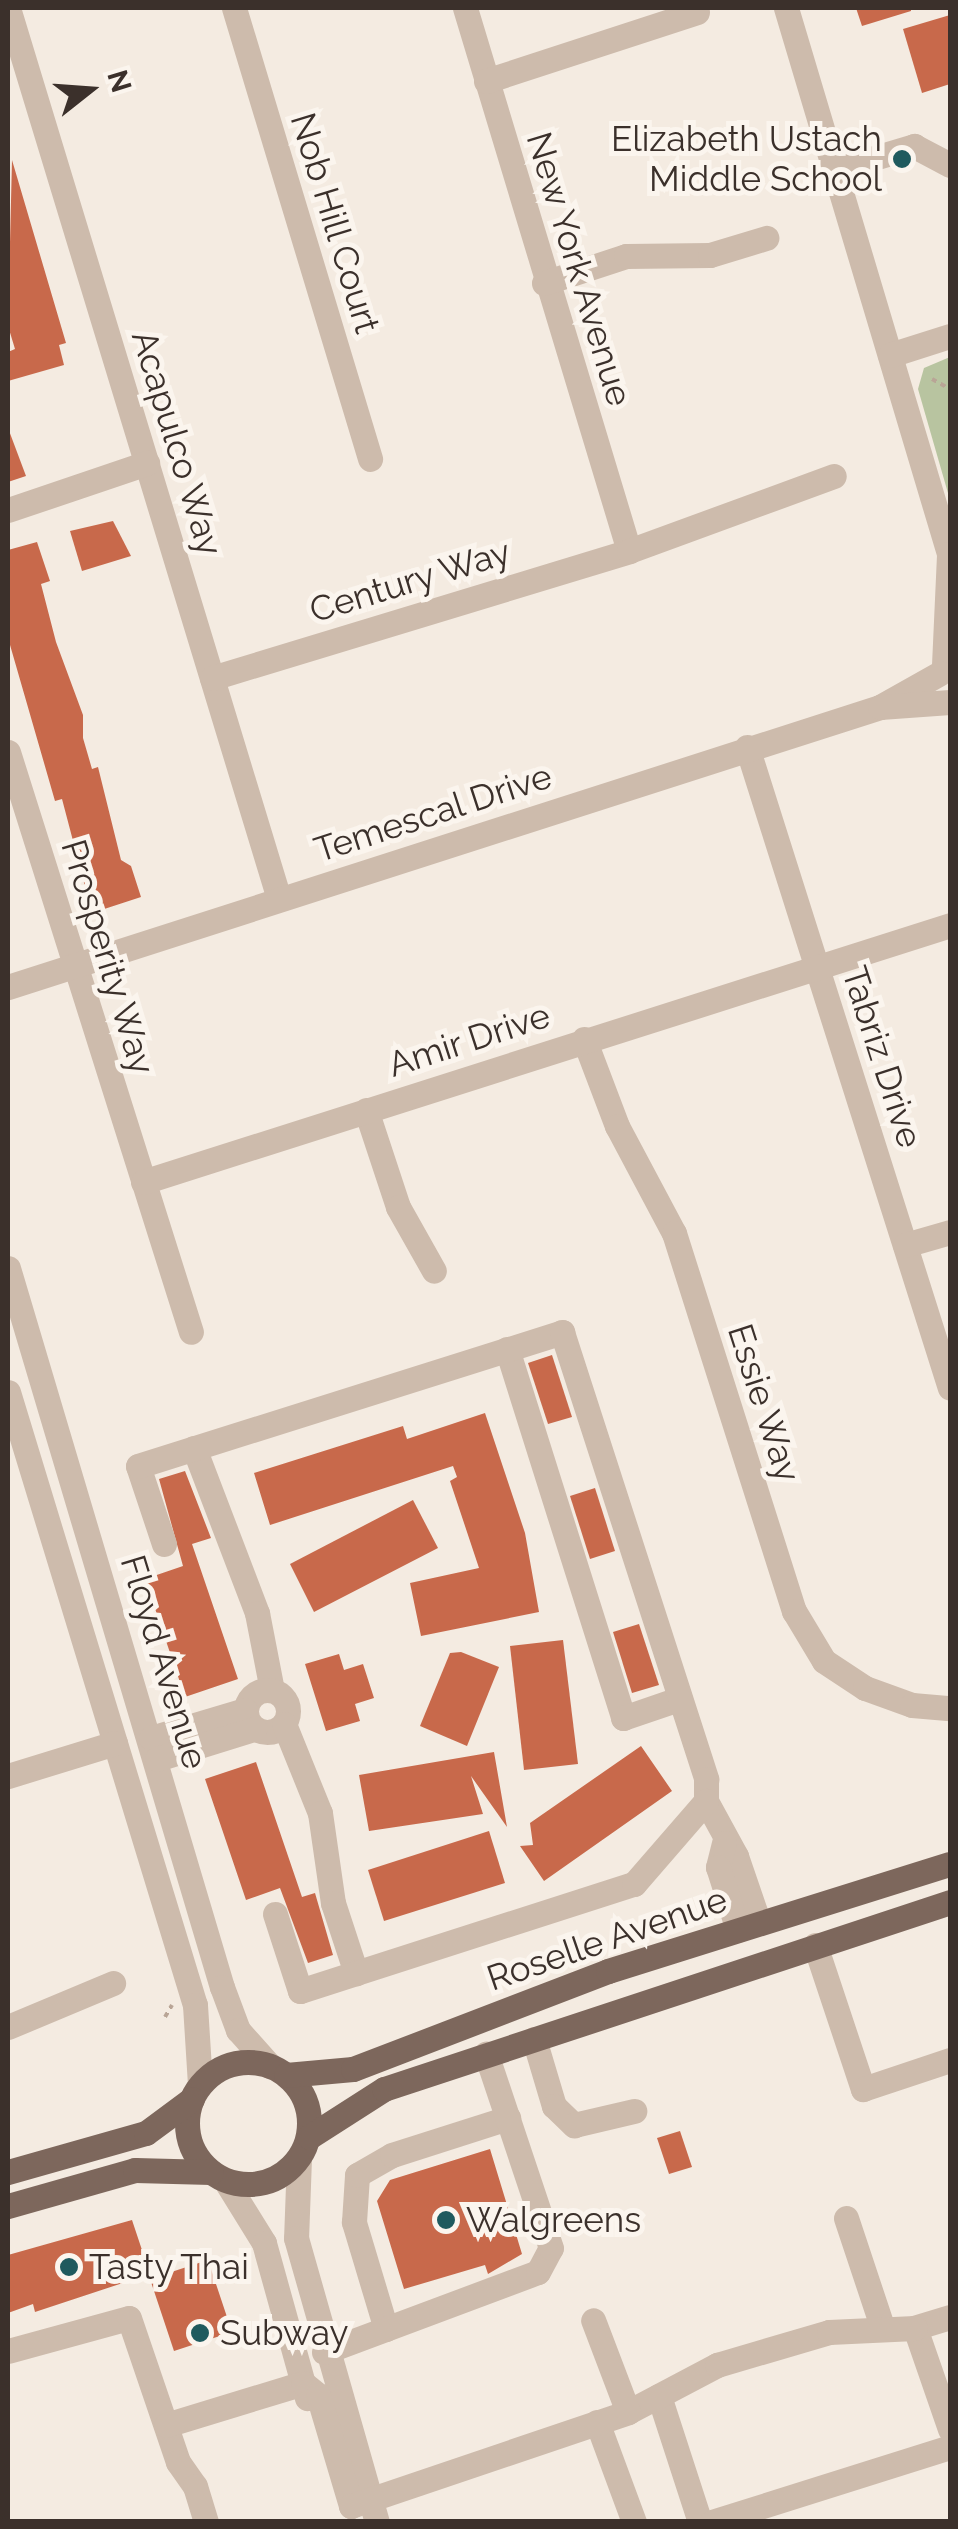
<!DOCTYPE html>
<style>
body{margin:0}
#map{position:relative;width:958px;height:2529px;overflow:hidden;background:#f4ebe1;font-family:Raleway,sans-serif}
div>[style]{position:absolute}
.green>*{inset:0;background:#b8c4a0}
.building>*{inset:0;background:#c8694b}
.path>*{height:4px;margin-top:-2px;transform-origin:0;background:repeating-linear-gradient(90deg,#b9a596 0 5px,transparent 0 10px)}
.minor>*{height:25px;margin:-12.5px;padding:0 12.5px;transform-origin:12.5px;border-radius:12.5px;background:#cdbbac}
.minor>.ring{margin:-12.5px;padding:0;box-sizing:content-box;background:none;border:25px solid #cdbbac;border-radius:50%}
.major>*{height:25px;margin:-12.5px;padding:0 12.5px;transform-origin:12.5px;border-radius:12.5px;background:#7d675c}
.major>.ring{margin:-12.5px;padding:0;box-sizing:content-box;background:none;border:25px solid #7d675c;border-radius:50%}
.dots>*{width:28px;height:28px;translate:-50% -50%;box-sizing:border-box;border:5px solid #fbf5ee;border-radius:50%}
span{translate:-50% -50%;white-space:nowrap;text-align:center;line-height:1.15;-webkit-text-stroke:10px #fbf5ee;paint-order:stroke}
.poi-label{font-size:35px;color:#3b302b}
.right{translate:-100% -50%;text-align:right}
.left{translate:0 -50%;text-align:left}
.street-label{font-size:35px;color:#3b302b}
.frame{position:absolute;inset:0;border:10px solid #3b302b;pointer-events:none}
.north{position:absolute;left:40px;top:40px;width:100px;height:100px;-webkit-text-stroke:8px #fbf5ee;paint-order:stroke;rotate:73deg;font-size:28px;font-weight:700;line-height:40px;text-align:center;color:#3b302b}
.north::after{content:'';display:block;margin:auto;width:35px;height:45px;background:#3b302b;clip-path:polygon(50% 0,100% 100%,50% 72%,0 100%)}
</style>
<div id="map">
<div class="green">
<i style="clip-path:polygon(950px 357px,950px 500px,918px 389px,924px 368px)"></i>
</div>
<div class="building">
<i style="clip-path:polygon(856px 8px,911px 8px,911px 11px,862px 26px)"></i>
<i style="clip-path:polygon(950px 15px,950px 84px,922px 93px,903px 29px)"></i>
<i style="clip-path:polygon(12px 160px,66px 343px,59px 345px,64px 365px,8px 381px,8px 352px,15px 349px,8px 326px)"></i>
<i style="clip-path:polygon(8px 428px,26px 476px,8px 482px)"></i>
<i style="clip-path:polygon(113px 521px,131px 556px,82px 571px,70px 531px)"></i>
<i style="clip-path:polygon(37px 542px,50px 581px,41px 584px,56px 642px,83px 715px,83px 738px,92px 769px,98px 767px,121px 860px,131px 866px,141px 897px,92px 913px,62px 799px,55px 801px,8px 638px,8px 550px)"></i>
<i style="clip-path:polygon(552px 1355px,572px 1417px,548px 1424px,528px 1363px)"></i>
<i style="clip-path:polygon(485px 1413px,525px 1533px,539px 1612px,421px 1636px,410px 1583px,479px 1568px,450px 1481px,457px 1477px,453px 1466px,270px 1525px,254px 1473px,403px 1426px,407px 1439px)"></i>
<i style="clip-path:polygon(185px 1471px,211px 1538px,192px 1544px,238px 1679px,185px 1697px,145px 1579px,183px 1566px,159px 1479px)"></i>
<i style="clip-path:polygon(595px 1488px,615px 1551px,590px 1559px,570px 1496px)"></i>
<i style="clip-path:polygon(413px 1500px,438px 1548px,314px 1612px,290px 1564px)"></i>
<i style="clip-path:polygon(639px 1624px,659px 1685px,632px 1693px,613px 1632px)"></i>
<i style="clip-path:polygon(563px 1640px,578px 1764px,524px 1770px,510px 1646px)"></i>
<i style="clip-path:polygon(461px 1652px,499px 1667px,467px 1746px,420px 1726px,450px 1653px)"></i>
<i style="clip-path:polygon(339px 1654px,344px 1670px,363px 1664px,374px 1698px,355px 1704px,360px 1721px,326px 1731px,305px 1664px)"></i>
<i style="clip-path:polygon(641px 1746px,672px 1791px,544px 1881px,520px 1846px,533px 1845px,530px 1823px)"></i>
<i style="clip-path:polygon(494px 1752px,507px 1827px,471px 1776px,483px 1814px,369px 1831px,359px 1775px)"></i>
<i style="clip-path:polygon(256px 1762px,302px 1897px,315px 1893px,333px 1955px,308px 1963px,280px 1888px,246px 1900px,205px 1779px)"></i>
<i style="clip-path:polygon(489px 1831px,505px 1883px,384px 1921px,368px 1870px)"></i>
<i style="clip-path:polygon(680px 2131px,692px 2167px,669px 2174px,657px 2138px)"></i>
<i style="clip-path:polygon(490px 2149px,522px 2254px,488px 2274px,485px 2265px,404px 2289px,377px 2201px,390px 2180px)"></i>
<i style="clip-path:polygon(132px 2220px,150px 2274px,35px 2312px,33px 2304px,8px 2313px,8px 2255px)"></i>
<i style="clip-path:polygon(208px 2260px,232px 2332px,174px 2351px,150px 2279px)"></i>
</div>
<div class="path">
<i style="left:932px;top:379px;width:21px;rotate:29deg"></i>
<i style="left:165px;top:2017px;width:14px;rotate:-60deg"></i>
</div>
<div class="minor">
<i style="left:8px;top:8px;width:931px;rotate:73.08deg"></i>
<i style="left:234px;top:8px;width:471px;rotate:73.2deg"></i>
<i style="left:465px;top:8px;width:567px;rotate:73.19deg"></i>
<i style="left:786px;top:8px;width:573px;rotate:73.37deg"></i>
<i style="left:486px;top:81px;width:222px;rotate:-18.1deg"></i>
<i style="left:834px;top:170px;width:84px;rotate:-16.7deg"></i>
<i style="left:914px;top:146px;width:41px;rotate:27.8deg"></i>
<i style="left:544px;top:283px;width:86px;rotate:-18.2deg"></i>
<i style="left:626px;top:256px;width:84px;rotate:-0.7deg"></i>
<i style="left:710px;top:255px;width:59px;rotate:-16.9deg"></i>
<i style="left:890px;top:355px;width:63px;rotate:-17.6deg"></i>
<i style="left:8px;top:510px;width:147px;rotate:-18.7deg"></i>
<i style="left:944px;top:665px;width:111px;rotate:-87.4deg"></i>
<i style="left:212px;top:678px;width:436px;rotate:-16.9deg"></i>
<i style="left:629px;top:551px;width:218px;rotate:-20.1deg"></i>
<i style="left:880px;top:707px;width:69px;rotate:-29.5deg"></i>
<i style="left:747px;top:747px;width:672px;rotate:72.43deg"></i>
<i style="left:8px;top:752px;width:608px;rotate:72.49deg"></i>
<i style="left:8px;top:987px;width:916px;rotate:-17.8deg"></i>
<i style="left:880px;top:707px;width:70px;rotate:-4.1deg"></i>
<i style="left:584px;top:1039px;width:93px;rotate:69.2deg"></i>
<i style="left:617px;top:1126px;width:121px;rotate:62deg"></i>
<i style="left:674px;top:1233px;width:397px;rotate:72.4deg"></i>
<i style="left:794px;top:1611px;width:58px;rotate:59deg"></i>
<i style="left:824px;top:1661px;width:49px;rotate:33.4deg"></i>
<i style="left:865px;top:1688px;width:50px;rotate:19.9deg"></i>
<i style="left:912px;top:1705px;width:38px;rotate:5deg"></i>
<i style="left:366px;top:1110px;width:102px;rotate:71.7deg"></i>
<i style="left:398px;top:1207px;width:73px;rotate:60.6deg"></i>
<i style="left:143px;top:1182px;width:847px;rotate:-17.66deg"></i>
<i style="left:905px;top:1245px;width:47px;rotate:-16.1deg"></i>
<i style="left:8px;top:1268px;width:750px;rotate:73.43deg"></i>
<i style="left:222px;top:1987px;width:46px;rotate:69.6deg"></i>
<i style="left:238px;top:2030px;width:48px;rotate:48.4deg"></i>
<i style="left:507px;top:1349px;width:387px;rotate:72.5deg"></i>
<i style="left:623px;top:1718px;width:56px;rotate:-18.8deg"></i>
<i style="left:8px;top:1392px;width:641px;rotate:73.04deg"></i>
<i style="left:195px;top:2005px;width:80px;rotate:86.4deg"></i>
<i style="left:194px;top:1448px;width:177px;rotate:69.1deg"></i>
<i style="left:257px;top:1613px;width:78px;rotate:79deg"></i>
<i style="left:164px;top:1544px;width:82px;rotate:-108.4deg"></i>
<i style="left:138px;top:1466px;width:445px;rotate:-17.5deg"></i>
<i style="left:562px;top:1332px;width:470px;rotate:72.1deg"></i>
<i style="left:706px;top:1779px;width:22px;rotate:90deg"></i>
<i style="left:706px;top:1801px;width:63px;rotate:61.4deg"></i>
<i style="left:736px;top:1856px;width:71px;rotate:71.1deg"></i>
<i class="ring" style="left:246px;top:1690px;width:17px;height:17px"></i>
<i style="left:284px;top:1724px;width:96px;rotate:68deg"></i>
<i style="left:320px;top:1813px;width:91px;rotate:81.8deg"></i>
<i style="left:333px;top:1903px;width:74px;rotate:71.8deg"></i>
<i style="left:151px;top:1738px;width:98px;rotate:-16.6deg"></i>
<i style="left:157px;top:1759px;width:102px;rotate:-17.2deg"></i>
<i style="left:8px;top:1776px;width:112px;rotate:-17.1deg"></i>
<i style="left:724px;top:1843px;width:25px;rotate:104deg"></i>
<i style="left:718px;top:1867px;width:66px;rotate:72.4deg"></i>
<i style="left:275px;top:1914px;width:81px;rotate:72deg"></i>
<i style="left:300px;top:1991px;width:351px;rotate:-17.8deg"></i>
<i style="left:634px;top:1884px;width:110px;rotate:-49.1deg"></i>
<i style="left:815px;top:1945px;width:152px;rotate:71.6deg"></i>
<i style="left:863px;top:2089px;width:92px;rotate:-18.4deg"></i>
<i style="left:8px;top:2027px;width:114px;rotate:-22.7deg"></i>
<i style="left:534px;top:2039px;width:70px;rotate:73.4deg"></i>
<i style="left:554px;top:2106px;width:28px;rotate:44deg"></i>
<i style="left:574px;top:2125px;width:62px;rotate:-13.1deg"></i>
<i style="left:299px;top:2158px;width:80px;rotate:92.1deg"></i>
<i style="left:296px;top:2238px;width:295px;rotate:74.1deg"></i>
<i style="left:225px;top:2180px;width:74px;rotate:58.2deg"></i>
<i style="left:264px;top:2243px;width:161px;rotate:74.5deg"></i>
<i style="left:846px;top:2218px;width:117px;rotate:71.6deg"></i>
<i style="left:950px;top:2317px;width:37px;rotate:163deg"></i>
<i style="left:915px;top:2328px;width:107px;rotate:70.9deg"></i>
<i style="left:386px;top:2329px;width:112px;rotate:-106.7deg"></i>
<i style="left:354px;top:2222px;width:47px;rotate:-86.3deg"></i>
<i style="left:357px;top:2175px;width:40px;rotate:-29.7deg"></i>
<i style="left:392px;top:2155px;width:122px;rotate:-17.7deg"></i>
<i style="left:8px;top:2351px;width:125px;rotate:-15.3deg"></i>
<i style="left:129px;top:2318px;width:152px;rotate:71.2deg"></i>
<i style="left:178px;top:2462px;width:29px;rotate:55deg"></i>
<i style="left:195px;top:2486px;width:38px;rotate:73deg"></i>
<i style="left:324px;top:2352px;width:228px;rotate:-20.5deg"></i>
<i style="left:538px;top:2272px;width:27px;rotate:-62deg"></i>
<i style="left:551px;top:2248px;width:205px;rotate:-108.5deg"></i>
<i style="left:659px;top:2396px;width:133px;rotate:72deg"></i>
<i style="left:628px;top:2412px;width:101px;rotate:-27.8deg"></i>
<i style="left:717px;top:2365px;width:117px;rotate:-16.4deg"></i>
<i style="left:829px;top:2332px;width:86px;rotate:-2.7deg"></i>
<i style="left:597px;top:2422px;width:107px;rotate:69.7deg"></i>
<i style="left:166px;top:2425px;width:143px;rotate:-17deg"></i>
<i style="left:303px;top:2383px;width:19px;rotate:39deg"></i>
<i style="left:318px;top:2395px;width:116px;rotate:73.4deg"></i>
<i style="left:351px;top:2506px;width:293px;rotate:-18.7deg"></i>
<i style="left:628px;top:2412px;width:98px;rotate:-110.8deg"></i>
<i style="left:712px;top:2522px;width:250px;rotate:-17.5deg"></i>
</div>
<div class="major">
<i class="ring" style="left:187px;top:2062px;width:97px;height:97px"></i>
<i style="left:286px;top:2075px;width:67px;rotate:-5.1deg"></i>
<i style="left:353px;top:2069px;width:273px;rotate:-21deg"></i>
<i style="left:608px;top:1971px;width:358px;rotate:-17.4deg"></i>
<i style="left:309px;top:2137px;width:89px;rotate:-32.6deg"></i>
<i style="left:384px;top:2089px;width:596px;rotate:-18.28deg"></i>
<i style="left:8px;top:2172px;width:143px;rotate:-15.8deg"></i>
<i style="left:146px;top:2133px;width:57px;rotate:-36.5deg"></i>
<i style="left:8px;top:2206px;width:132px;rotate:-15.8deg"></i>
<i style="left:135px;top:2170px;width:76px;rotate:1.5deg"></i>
</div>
<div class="dots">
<i style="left:902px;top:159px;background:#1f5a5e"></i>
<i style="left:446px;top:2220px;background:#1f5a5e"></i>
<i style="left:69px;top:2267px;background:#1f5a5e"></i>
<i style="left:200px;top:2333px;background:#1f5a5e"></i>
</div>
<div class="poi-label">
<span class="right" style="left:882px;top:159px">Elizabeth Ustach<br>Middle School</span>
<span class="left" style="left:466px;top:2220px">Walgreens</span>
<span class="left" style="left:89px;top:2267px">Tasty Thai</span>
<span class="left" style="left:220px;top:2333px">Subway</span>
</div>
<div class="street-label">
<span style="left:335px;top:223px;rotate:73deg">Nob Hill Court</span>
<span style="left:579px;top:269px;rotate:73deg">New York Avenue</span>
<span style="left:177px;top:443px;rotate:73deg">Acapulco Way</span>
<span style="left:410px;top:581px;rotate:-17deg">Century Way</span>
<span style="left:433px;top:813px;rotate:-18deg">Temescal Drive</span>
<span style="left:108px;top:957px;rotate:73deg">Prosperity Way</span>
<span style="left:469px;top:1040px;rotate:-18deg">Amir Drive</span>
<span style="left:882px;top:1057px;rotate:72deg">Tabriz Drive</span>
<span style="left:764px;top:1403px;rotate:72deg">Essie Way</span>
<span style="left:164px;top:1662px;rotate:73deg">Floyd Avenue</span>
<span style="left:607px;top:1939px;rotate:-19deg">Roselle Avenue</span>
</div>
<div class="frame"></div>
<div class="north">N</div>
</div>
